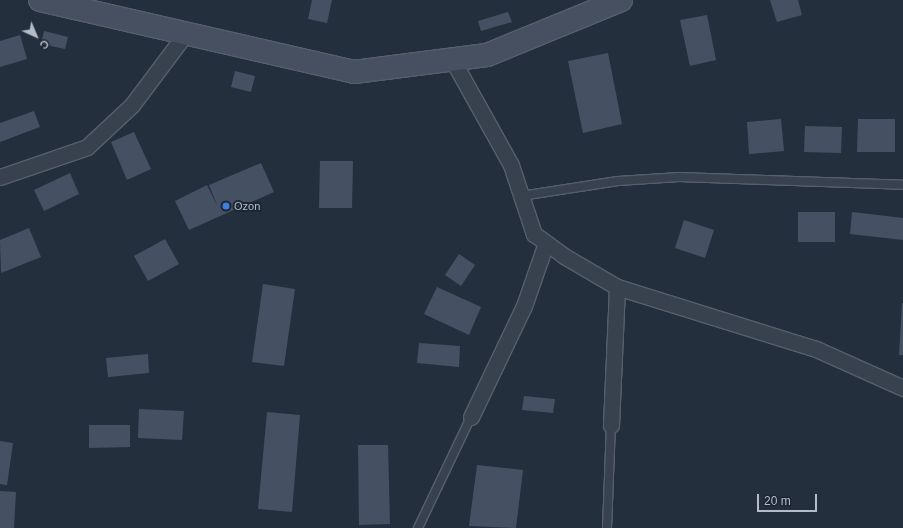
<!DOCTYPE html>
<meta charset="utf-8">
<style>
body{margin:0}
#map{position:relative;width:903px;height:528px;overflow:hidden;background:#242f3e;font-family:Arial,sans-serif}
div>[style]{position:absolute}
.building>*{inset:0;background:#455162}
.roads{filter:drop-shadow(1px 0 #565f6c) drop-shadow(-1px 0 #565f6c) drop-shadow(0 1px #565f6c) drop-shadow(0 -1px #565f6c)}
.lane>*{height:8px;margin:-4px;padding:0 4px;transform-origin:4px;border-radius:4px;background:#38414e}
.street>*{height:15px;margin:-7.5px;padding:0 7.5px;transform-origin:7.5px;border-radius:7.5px;background:#38414e}
.secondary>*{height:22px;margin:-11px;padding:0 11px;transform-origin:11px;border-radius:11px;background:#465061}
.dots>*{width:11px;height:11px;translate:-50% -50%;box-sizing:border-box;border:2px solid #1d2633;border-radius:50%}
span{translate:-50% -50%;white-space:nowrap;text-align:center;line-height:1.15;-webkit-text-stroke:4px #1d2633;paint-order:stroke}
.poi-label{font-size:11px;color:#b4bcc9}
.left{translate:0 -50%;text-align:left}
.north{position:absolute;left:16px;top:16px;width:40px;height:40px;-webkit-text-stroke:3px #1d2633;paint-order:stroke;rotate:136deg;font-size:11px;font-weight:700;line-height:16px;text-align:center;color:#b4bcc9}
.north::after{content:'';display:block;margin:auto;width:14px;height:18px;background:#b4bcc9;clip-path:polygon(50% 0,100% 100%,50% 72%,0 100%)}
.scale{position:absolute;left:757px;top:494px;width:60px;height:18px;box-sizing:border-box;border:2px solid #b4bcc9;border-top:0;padding-left:5px;font-size:12px;line-height:14px;white-space:nowrap;color:#b4bcc9;-webkit-text-stroke:3px #1d2633;paint-order:stroke}
</style>
<div id="map">
<div class="building">
<i style="clip-path:polygon(312px 0,332px 0,327px 23px,308px 19px)"></i>
<i style="clip-path:polygon(770px 0,798px 0,802px 15px,777px 22px)"></i>
<i style="clip-path:polygon(508px 12px,512px 22px,481px 31px,478px 21px)"></i>
<i style="clip-path:polygon(707px 15px,716px 60px,690px 66px,680px 20px)"></i>
<i style="clip-path:polygon(44px 31px,68px 37px,65px 49px,41px 44px)"></i>
<i style="clip-path:polygon(20px 35px,27px 59px,0 67px,0 41px)"></i>
<i style="clip-path:polygon(608px 53px,622px 124px,583px 133px,568px 61px)"></i>
<i style="clip-path:polygon(235px 71px,255px 76px,251px 92px,231px 87px)"></i>
<i style="clip-path:polygon(34px 111px,40px 127px,0 142px,0 123px)"></i>
<i style="clip-path:polygon(781px 119px,784px 151px,749px 154px,747px 122px)"></i>
<i style="clip-path:polygon(858px 119px,895px 119px,895px 152px,857px 152px)"></i>
<i style="clip-path:polygon(805px 126px,842px 127px,841px 153px,804px 152px)"></i>
<i style="clip-path:polygon(134px 132px,151px 169px,127px 180px,111px 142px)"></i>
<i style="clip-path:polygon(320px 161px,353px 161px,352px 208px,319px 208px)"></i>
<i style="clip-path:polygon(261px 163px,274px 192px,189px 230px,175px 201px,207px 185px,218px 207px,209px 185px)"></i>
<i style="clip-path:polygon(70px 173px,79px 194px,44px 211px,34px 190px)"></i>
<i style="clip-path:polygon(798px 212px,835px 212px,835px 242px,798px 242px)"></i>
<i style="clip-path:polygon(852px 212px,903px 218px,903px 240px,850px 234px)"></i>
<i style="clip-path:polygon(684px 220px,714px 230px,705px 258px,675px 248px)"></i>
<i style="clip-path:polygon(29px 228px,41px 257px,1px 273px,0 240px)"></i>
<i style="clip-path:polygon(165px 239px,179px 264px,148px 281px,134px 256px)"></i>
<i style="clip-path:polygon(459px 254px,475px 265px,461px 286px,445px 275px)"></i>
<i style="clip-path:polygon(263px 284px,295px 289px,284px 366px,252px 362px)"></i>
<i style="clip-path:polygon(437px 287px,481px 307px,469px 335px,424px 314px)"></i>
<i style="clip-path:polygon(902px 303px,903px 303px,903px 355px,899px 355px)"></i>
<i style="clip-path:polygon(419px 343px,460px 346px,459px 367px,417px 363px)"></i>
<i style="clip-path:polygon(148px 354px,149px 373px,108px 377px,106px 358px)"></i>
<i style="clip-path:polygon(524px 396px,555px 399px,553px 413px,522px 410px)"></i>
<i style="clip-path:polygon(139px 409px,184px 411px,182px 440px,138px 438px)"></i>
<i style="clip-path:polygon(267px 412px,300px 415px,292px 512px,258px 509px)"></i>
<i style="clip-path:polygon(89px 425px,130px 425px,130px 447px,89px 448px)"></i>
<i style="clip-path:polygon(0 441px,13px 443px,7px 485px,0 484px)"></i>
<i style="clip-path:polygon(358px 445px,388px 445px,390px 524px,359px 525px)"></i>
<i style="clip-path:polygon(477px 465px,523px 470px,516px 528px,469px 526px)"></i>
<i style="clip-path:polygon(0 491px,16px 492px,14px 528px,0 528px)"></i>
</div>
<div class="roads">
<div class="lane">
<i style="left:521px;top:196px;width:98px;rotate:-8.8deg"></i>
<i style="left:618px;top:181px;width:61px;rotate:-3.8deg"></i>
<i style="left:679px;top:177px;width:224px;rotate:2deg"></i>
<i style="left:418px;top:528px;width:123px;rotate:-64.5deg"></i>
<i style="left:607px;top:528px;width:103px;rotate:-87.8deg"></i>
</div>
<div class="street">
<i style="left:452px;top:59px;width:121px;rotate:60.9deg"></i>
<i style="left:511px;top:165px;width:73px;rotate:71.6deg"></i>
<i style="left:534px;top:234px;width:37px;rotate:36deg"></i>
<i style="left:564px;top:256px;width:61px;rotate:30.3deg"></i>
<i style="left:617px;top:287px;width:208px;rotate:17.3deg"></i>
<i style="left:816px;top:349px;width:95px;rotate:24.1deg"></i>
<i style="left:0;top:177px;width:92px;rotate:-19deg"></i>
<i style="left:87px;top:147px;width:62px;rotate:-43deg"></i>
<i style="left:132px;top:105px;width:90px;rotate:-53.1deg"></i>
<i style="left:471px;top:417px;width:123px;rotate:-64.5deg"></i>
<i style="left:524px;top:306px;width:67px;rotate:-70.8deg"></i>
<i style="left:611px;top:425px;width:138px;rotate:-87.5deg"></i>
</div>
<div class="secondary">
<i style="left:40px;top:0;width:322px;rotate:12.9deg"></i>
<i style="left:354px;top:72px;width:134px;rotate:-7.3deg"></i>
<i style="left:487px;top:55px;width:145px;rotate:-22.3deg"></i>
</div>
</div>
<div class="dots">
<i style="left:226px;top:206px;background:#3f7fe0"></i>
</div>
<div class="poi-label">
<span class="left" style="left:234px;top:206px">Ozon</span>
</div>
<div class="north">С</div>
<div class="scale">20 m</div>
</div>
